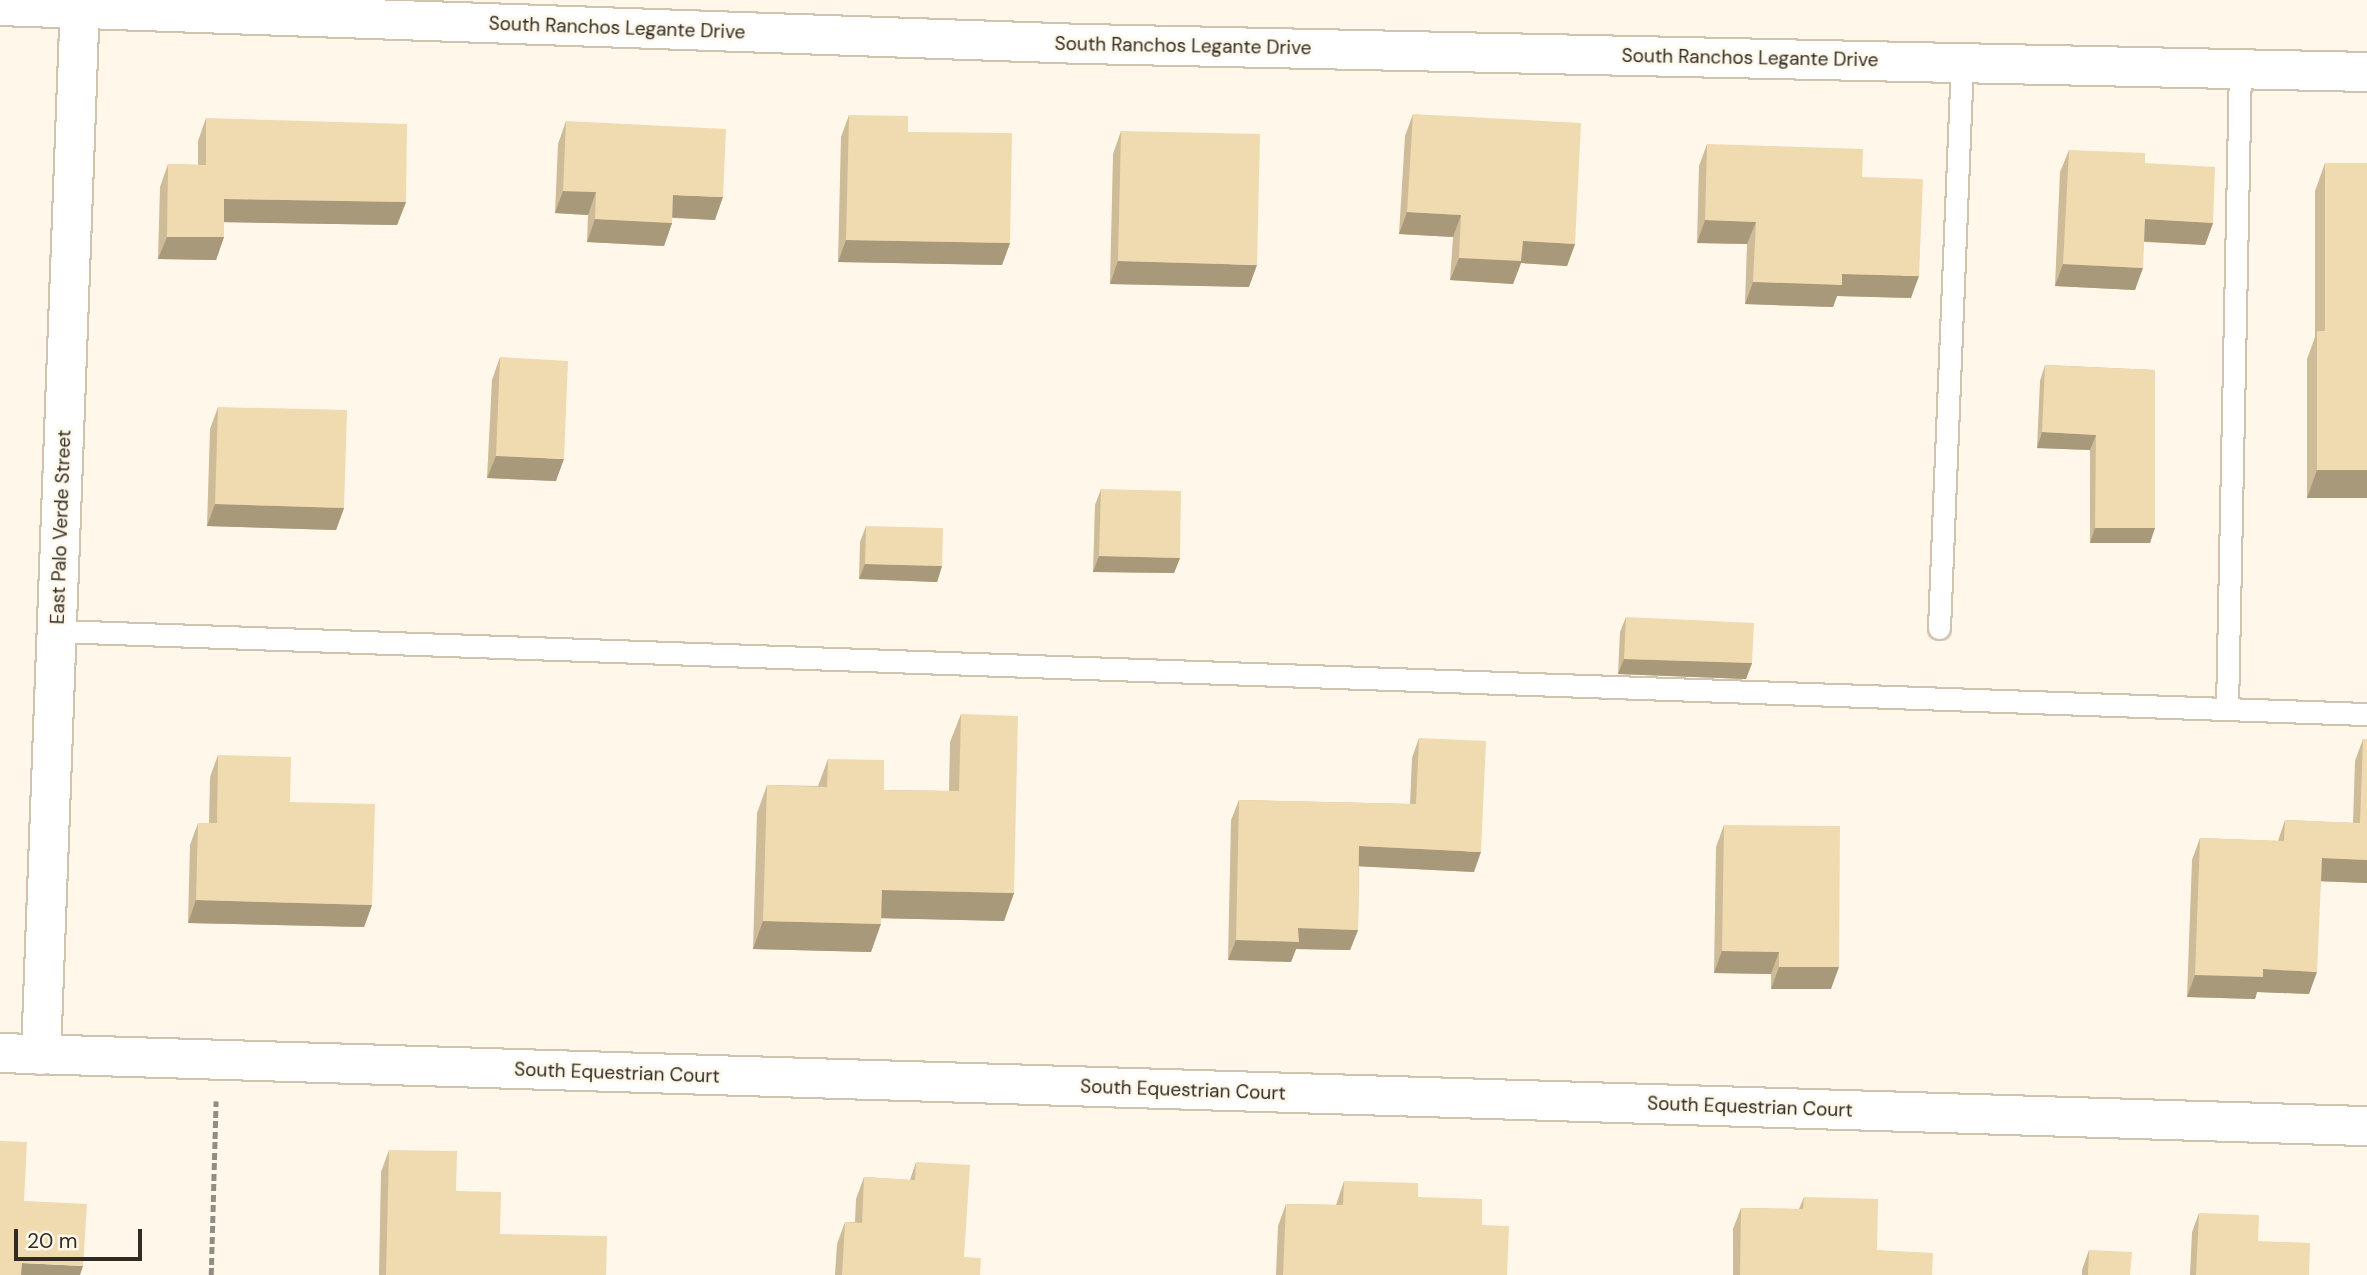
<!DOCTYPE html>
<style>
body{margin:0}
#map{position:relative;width:2367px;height:1275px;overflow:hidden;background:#fff8ea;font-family:"DM Sans",sans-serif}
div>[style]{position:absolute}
.path>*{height:4.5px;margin-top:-2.25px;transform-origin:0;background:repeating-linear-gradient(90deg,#928d82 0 7px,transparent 0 10.5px)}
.roads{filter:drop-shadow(2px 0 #d0c4af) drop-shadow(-2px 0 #d0c4af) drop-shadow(0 2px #d0c4af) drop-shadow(0 -2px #d0c4af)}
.lane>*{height:21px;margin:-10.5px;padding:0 10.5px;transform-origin:10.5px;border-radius:10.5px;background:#fff}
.street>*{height:38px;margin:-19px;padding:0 19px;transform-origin:19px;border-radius:19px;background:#fff}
.wall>*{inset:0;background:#cebb97}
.shaded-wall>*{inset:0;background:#a8997b}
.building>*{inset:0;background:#f0dab0}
span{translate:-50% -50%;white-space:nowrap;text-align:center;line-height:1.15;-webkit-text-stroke:5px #fff8ea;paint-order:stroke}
.street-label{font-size:19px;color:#302c24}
.scale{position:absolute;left:14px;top:1229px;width:128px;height:32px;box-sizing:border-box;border:4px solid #302c24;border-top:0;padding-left:9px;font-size:21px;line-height:24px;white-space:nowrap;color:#302c24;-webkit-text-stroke:5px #fff8ea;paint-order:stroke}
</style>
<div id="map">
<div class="path">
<i style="left:211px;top:1275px;width:174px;rotate:-88.4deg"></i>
</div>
<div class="roads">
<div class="lane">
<i style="left:1939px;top:628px;width:566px;rotate:-87.67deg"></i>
<i style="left:57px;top:631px;width:2311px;rotate:2.06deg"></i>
<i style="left:2227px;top:709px;width:640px;rotate:-88.84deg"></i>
</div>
<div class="street">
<i style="left:0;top:6px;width:1086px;rotate:2.01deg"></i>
<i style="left:1085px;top:44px;width:1282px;rotate:1.25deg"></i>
<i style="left:0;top:1053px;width:2368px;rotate:1.77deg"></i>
<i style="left:41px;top:1055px;width:1056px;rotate:-87.88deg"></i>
</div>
</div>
<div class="wall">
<i style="clip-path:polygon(1413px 114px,1575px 244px,1567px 266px,1521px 263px,1513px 284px,1450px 280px,1453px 237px,1399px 234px,1405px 136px)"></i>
<i style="clip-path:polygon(849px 115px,908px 132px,1010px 243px,1002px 265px,838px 262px,841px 137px)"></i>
<i style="clip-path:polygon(206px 118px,406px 202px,397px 225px,224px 222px,224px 237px,216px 260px,158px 259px,160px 187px,168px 164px,198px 165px,198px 141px)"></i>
<i style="clip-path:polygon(566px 121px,715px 220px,672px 218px,672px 223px,664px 246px,587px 242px,588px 215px,555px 213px,558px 144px)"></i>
<i style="clip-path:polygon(1121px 131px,1249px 287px,1110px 284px,1113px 154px)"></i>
<i style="clip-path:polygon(1707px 144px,1862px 177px,1911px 298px,1837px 296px,1833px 307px,1745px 304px,1747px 244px,1697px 243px,1699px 166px)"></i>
<i style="clip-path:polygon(2069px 150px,2145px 163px,2213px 223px,2205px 245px,2144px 242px,2135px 290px,2055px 286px,2060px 172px)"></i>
<i style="clip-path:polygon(2325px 163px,2367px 498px,2307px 498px,2307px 359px,2315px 337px,2315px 191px)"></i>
<i style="clip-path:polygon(500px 357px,556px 481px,487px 478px,492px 380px)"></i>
<i style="clip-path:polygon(2045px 365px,2155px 370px,2150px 543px,2090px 543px,2090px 450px,2037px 448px,2040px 381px)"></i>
<i style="clip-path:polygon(218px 407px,344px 508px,336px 530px,207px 526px,210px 429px)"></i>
<i style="clip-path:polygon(1101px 489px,1180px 558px,1174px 573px,1093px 572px,1095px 505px)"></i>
<i style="clip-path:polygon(866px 526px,942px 566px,937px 582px,859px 579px,860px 542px)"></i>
<i style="clip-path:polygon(1626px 617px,1752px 663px,1746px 679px,1618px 674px,1620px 632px)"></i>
<i style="clip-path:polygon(961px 714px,1014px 893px,1004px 921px,881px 918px,871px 952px,753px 949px,757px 813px,767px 785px,818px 786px,828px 759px,884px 790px,949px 791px,950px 742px)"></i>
<i style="clip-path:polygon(1419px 738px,1474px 872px,1359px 866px,1358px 930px,1350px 950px,1296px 949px,1291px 962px,1228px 960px,1231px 820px,1239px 800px,1410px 804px,1412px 758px)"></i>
<i style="clip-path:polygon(2363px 739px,2367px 739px,2367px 883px,2321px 881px,2309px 994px,2257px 992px,2255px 999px,2187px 997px,2192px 860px,2200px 838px,2278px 841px,2285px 820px,2353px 823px,2355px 761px)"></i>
<i style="clip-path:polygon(218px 755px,290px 802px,372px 905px,364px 927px,188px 923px,190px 845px,198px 823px,209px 823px,210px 777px)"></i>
<i style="clip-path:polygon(1724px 825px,1831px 989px,1771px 989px,1771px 974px,1714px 973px,1716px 847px)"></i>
<i style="clip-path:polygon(389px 1150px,456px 1191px,500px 1234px,606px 1275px,379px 1275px,381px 1172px)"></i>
<i style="clip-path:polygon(916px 1162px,964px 1257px,980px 1275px,835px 1275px,837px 1244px,845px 1222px,855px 1222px,856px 1199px,864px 1177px,910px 1180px)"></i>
<i style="clip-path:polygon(1344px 1181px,1418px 1197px,1482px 1225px,1507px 1275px,1276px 1275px,1278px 1226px,1286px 1204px,1336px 1205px)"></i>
<i style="clip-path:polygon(1804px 1197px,1877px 1250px,1932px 1275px,1733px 1275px,1733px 1229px,1741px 1208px,1799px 1209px)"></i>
<i style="clip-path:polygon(2199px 1213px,2258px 1241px,2309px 1275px,2190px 1275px,2192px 1232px)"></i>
<i style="clip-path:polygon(2089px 1250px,2130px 1275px,2082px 1275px,2082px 1270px)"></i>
</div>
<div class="shaded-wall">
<i style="clip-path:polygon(563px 191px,596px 192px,588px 215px,555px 213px)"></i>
<i style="clip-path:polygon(673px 195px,723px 197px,715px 220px,665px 217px)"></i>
<i style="clip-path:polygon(224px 199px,406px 202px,397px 225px,216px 222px)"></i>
<i style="clip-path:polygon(1407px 212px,1461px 215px,1453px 237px,1399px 234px)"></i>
<i style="clip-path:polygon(595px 219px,672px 223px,664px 246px,587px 242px)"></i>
<i style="clip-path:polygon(2145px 219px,2213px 223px,2205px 245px,2137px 241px)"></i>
<i style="clip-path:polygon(1705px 220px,1756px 222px,1747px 244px,1697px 243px)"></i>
<i style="clip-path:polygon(167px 237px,224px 237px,216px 260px,158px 259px)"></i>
<i style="clip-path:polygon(846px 240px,1010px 243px,1002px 265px,838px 262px)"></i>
<i style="clip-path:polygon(1523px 241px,1575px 244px,1567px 266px,1521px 263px,1513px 284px,1450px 280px,1459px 258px)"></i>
<i style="clip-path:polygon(1118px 261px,1257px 265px,1249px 287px,1110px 284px)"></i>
<i style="clip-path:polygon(2063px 264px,2143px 268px,2135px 290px,2055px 286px)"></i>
<i style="clip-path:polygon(1842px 274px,1919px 276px,1911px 298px,1837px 296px,1833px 307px,1745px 304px,1753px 282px)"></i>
<i style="clip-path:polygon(2042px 432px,2096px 435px,2090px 450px,2037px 448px)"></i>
<i style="clip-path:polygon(496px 456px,564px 459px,556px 481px,487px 478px)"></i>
<i style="clip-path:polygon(2317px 470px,2367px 470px,2367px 498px,2307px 498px)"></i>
<i style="clip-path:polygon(215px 504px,344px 508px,336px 530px,207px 526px)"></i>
<i style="clip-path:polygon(2095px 528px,2155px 528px,2150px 543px,2090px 543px)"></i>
<i style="clip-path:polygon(1099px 556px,1180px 558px,1174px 573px,1093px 572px)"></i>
<i style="clip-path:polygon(865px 564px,942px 566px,937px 582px,859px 579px)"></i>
<i style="clip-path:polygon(1624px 659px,1752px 663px,1746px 679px,1618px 674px)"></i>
<i style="clip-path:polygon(1359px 846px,1481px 852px,1474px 872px,1352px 866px)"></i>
<i style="clip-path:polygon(2322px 858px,2367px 860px,2367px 883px,2314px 881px)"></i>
<i style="clip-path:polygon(882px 890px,1014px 893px,1004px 921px,872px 918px)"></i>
<i style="clip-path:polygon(196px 900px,372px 905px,364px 927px,188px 923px)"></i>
<i style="clip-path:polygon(763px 921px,881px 924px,871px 952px,753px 949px)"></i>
<i style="clip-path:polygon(1298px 928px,1358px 930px,1350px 950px,1296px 949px,1291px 962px,1228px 960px,1236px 940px)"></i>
<i style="clip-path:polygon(1722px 951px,1779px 952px,1771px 974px,1714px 973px)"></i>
<i style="clip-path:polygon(1779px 967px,1839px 967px,1831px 989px,1771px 989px)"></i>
<i style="clip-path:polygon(2263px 969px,2317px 972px,2309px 994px,2257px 992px,2255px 999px,2187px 997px,2195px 975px)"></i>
<i style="clip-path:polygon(22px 1263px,83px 1266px,80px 1275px,17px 1275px)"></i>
</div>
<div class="building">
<i style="clip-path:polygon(1413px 114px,1581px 123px,1575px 244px,1523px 241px,1521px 261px,1459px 258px,1461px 215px,1407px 212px)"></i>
<i style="clip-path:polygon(849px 115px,908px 116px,908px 132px,1012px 133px,1010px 243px,846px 240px)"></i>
<i style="clip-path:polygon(206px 118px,407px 124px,406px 202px,224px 199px,224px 237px,167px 237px,168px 164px,206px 165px)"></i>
<i style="clip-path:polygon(566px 121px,726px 129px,723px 197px,673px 195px,672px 223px,595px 219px,596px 192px,563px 191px)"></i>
<i style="clip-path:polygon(1121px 131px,1260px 134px,1257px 265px,1118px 261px)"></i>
<i style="clip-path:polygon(1707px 144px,1863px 149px,1862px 177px,1923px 179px,1919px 276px,1842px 274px,1842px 285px,1753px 282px,1756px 222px,1705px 220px)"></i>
<i style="clip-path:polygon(2069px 150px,2145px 153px,2145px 163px,2215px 167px,2213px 223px,2145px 219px,2143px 268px,2063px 264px)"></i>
<i style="clip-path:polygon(2325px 163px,2367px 163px,2367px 470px,2317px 470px,2317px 331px,2325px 331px)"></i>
<i style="clip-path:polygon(500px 357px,568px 361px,564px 459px,496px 456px)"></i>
<i style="clip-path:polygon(2045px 365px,2155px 370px,2155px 528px,2095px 528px,2096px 435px,2042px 432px)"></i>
<i style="clip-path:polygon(218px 407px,347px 410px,344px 508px,215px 504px)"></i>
<i style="clip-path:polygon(1101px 489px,1181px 491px,1180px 558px,1099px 556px)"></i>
<i style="clip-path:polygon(866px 526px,943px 528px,942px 566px,865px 564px)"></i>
<i style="clip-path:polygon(1626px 617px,1754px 623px,1752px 663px,1624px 659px)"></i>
<i style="clip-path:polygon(961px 714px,1018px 716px,1014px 893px,882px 890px,881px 924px,763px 921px,767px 785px,827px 787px,828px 759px,884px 760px,884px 790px,959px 791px)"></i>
<i style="clip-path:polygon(1419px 738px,1486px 741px,1481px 852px,1359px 846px,1358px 930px,1298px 928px,1299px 942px,1236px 940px,1239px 800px,1416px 804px)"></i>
<i style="clip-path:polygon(2363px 739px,2367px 739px,2367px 860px,2322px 858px,2317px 972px,2263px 969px,2263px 977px,2195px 975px,2200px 838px,2284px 841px,2285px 820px,2360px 823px)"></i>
<i style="clip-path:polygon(218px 755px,291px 757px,290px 802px,375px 804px,372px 905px,196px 900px,198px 823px,217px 823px)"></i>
<i style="clip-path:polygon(1724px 825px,1840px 826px,1839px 967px,1779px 967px,1779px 952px,1722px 951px)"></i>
<i style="clip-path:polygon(0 1141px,27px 1142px,24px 1201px,87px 1204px,83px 1266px,22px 1263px,21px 1275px,0 1275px)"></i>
<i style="clip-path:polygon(389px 1150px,457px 1151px,456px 1191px,501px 1192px,500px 1234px,607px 1236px,606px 1275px,386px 1275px)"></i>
<i style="clip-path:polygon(916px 1162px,970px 1165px,964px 1257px,981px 1258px,980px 1275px,842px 1275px,845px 1222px,862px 1223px,864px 1177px,915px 1180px)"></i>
<i style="clip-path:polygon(1344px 1181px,1418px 1183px,1418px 1197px,1482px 1199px,1482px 1225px,1509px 1226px,1507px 1275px,1283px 1275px,1286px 1204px,1343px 1205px)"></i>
<i style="clip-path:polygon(1804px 1197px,1878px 1199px,1877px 1250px,1933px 1253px,1932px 1275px,1740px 1275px,1741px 1208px,1803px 1209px)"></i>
<i style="clip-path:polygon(2199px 1213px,2259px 1215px,2258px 1241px,2310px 1243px,2309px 1275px,2196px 1275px)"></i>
<i style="clip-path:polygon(2089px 1250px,2132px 1252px,2130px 1275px,2088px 1275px)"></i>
</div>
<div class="street-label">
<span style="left:617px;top:28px;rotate:2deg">South Ranchos Legante Drive</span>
<span style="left:1183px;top:46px;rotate:1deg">South Ranchos Legante Drive</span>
<span style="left:1750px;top:58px;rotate:1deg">South Ranchos Legante Drive</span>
<span style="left:61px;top:527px;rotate:-88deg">East Palo Verde Street</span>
<span style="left:617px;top:1073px;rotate:2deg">South Equestrian Court</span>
<span style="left:1183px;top:1090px;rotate:2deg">South Equestrian Court</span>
<span style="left:1750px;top:1107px;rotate:2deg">South Equestrian Court</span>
</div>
<div class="scale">20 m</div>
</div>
